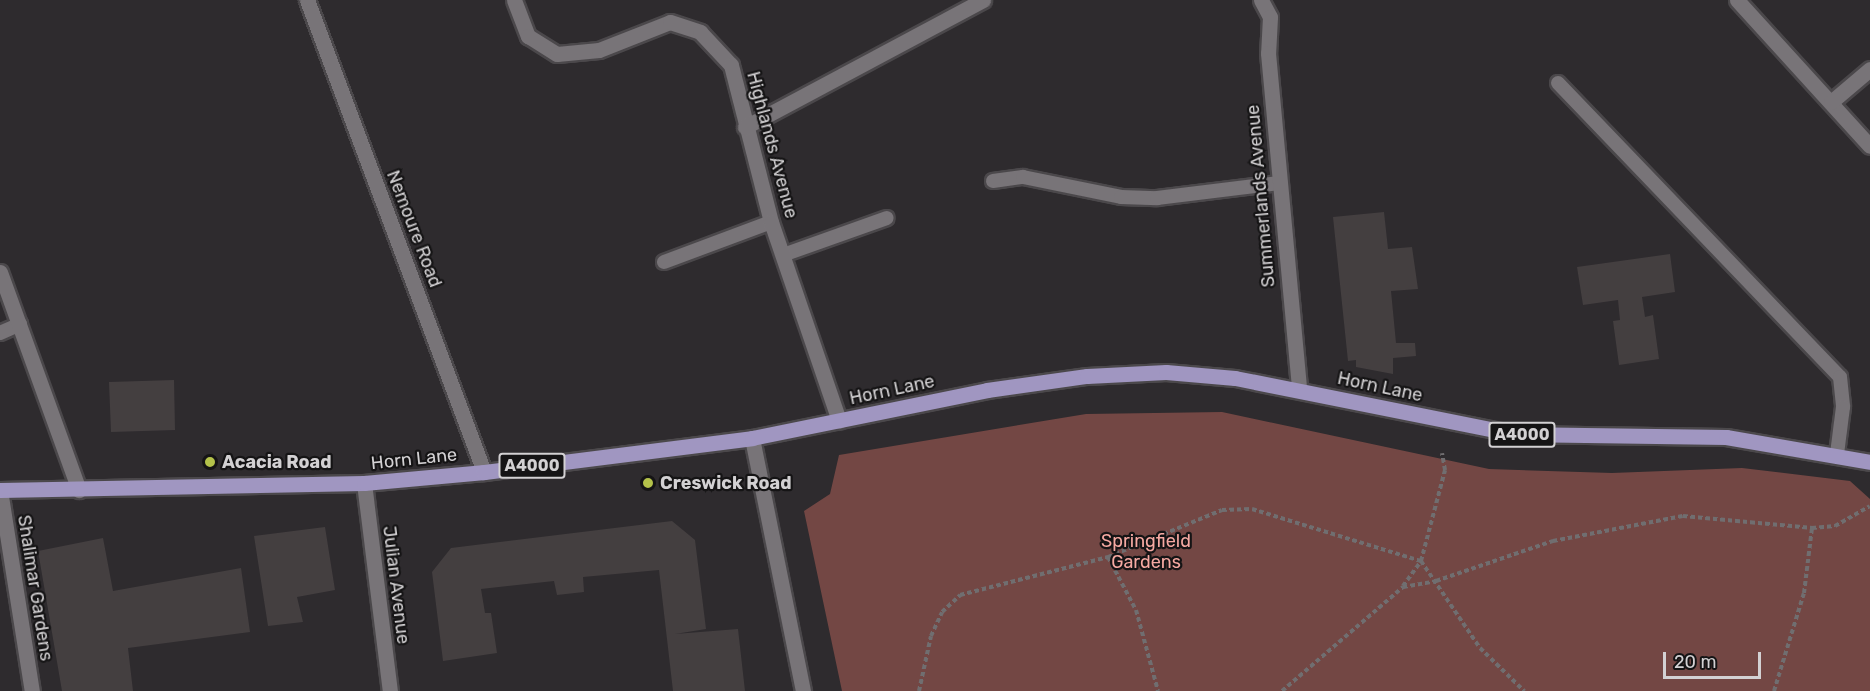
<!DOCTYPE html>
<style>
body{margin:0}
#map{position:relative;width:1870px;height:691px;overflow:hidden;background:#2e2b2e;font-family:Rubik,sans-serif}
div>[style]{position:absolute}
.green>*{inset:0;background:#734744}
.building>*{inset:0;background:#443f40}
.path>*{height:4px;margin-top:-2px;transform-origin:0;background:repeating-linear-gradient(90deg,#706e70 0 4.5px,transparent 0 7.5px)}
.roads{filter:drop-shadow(2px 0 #4b484b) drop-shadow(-2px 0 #4b484b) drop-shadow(0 2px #4b484b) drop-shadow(0 -2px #4b484b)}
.lane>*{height:14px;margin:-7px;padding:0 7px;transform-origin:7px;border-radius:7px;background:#787478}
.street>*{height:15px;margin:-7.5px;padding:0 7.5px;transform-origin:7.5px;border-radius:7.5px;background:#787478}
.primary>*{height:15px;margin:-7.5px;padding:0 7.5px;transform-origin:7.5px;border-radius:7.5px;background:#a096c1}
.dots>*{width:16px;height:16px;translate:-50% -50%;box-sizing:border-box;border:3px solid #151415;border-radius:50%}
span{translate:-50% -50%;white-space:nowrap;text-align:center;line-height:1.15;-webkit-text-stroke:4.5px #151415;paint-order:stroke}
.shield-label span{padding:2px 4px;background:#151415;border:2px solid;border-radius:4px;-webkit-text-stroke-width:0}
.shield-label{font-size:16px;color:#d3d1d3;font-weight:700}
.street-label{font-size:18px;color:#d3d1d3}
.poi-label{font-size:18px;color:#d3d1d3;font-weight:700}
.left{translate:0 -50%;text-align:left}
.park-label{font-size:18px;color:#f6a9a2}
.scale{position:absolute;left:1663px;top:652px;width:98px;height:27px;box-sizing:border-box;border:3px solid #d3d1d3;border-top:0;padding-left:8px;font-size:18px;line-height:21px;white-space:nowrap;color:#d3d1d3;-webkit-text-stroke:4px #151415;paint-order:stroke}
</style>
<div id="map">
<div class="green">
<i style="clip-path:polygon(1222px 412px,1489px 469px,1612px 473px,1742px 468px,1850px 481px,1870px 499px,1870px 691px,842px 691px,804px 511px,830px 494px,839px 455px,1086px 414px)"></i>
</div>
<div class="building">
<i style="clip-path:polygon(1384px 212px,1388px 249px,1412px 247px,1418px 289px,1391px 291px,1396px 343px,1415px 343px,1416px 356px,1393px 358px,1393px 374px,1356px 367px,1356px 360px,1348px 361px,1333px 217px)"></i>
<i style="clip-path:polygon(1670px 254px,1675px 292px,1642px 297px,1645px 317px,1653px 315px,1659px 359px,1619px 365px,1613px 321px,1620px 320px,1618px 300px,1583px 305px,1577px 267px)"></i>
<i style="clip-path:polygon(174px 380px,175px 430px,111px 432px,109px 382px)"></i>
<i style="clip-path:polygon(672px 521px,695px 540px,706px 629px,675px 634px,738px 629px,745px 691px,673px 691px,659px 570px,583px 577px,584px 592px,557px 595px,554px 581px,481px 589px,485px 613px,491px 613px,497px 653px,443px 661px,432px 572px,451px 548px)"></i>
<i style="clip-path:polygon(325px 527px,335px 590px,297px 597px,303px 622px,268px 626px,254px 536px)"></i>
<i style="clip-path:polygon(103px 538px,113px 591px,241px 568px,250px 632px,128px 648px,133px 691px,62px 691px,38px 551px)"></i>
</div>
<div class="path">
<i style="left:1108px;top:557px;width:60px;rotate:62.2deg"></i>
<i style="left:1136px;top:610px;width:84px;rotate:74.8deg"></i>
<i style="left:1403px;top:586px;width:31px;rotate:-54deg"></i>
<i style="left:1421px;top:561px;width:94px;rotate:-75.2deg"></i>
<i style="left:1445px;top:470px;width:17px;rotate:-100deg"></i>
<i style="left:919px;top:691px;width:56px;rotate:-77.7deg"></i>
<i style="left:931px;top:636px;width:26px;rotate:-65deg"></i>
<i style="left:942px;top:612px;width:25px;rotate:-43deg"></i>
<i style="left:960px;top:595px;width:153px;rotate:-14.4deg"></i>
<i style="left:1108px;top:557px;width:123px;rotate:-22.4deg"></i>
<i style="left:1222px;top:510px;width:30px;rotate:-2deg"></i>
<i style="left:1252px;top:509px;width:177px;rotate:17.1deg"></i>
<i style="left:1421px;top:561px;width:105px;rotate:55.9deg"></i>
<i style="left:1480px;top:648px;width:62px;rotate:44.3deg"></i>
<i style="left:1282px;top:691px;width:160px;rotate:-40.7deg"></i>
<i style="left:1403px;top:587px;width:34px;rotate:-10deg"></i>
<i style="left:1436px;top:581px;width:124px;rotate:-18.9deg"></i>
<i style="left:1553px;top:541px;width:132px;rotate:-10.9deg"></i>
<i style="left:1683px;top:516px;width:130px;rotate:5.3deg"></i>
<i style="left:1812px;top:528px;width:23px;rotate:-5deg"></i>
<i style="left:1835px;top:526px;width:40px;rotate:-29.7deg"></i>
<i style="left:1774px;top:691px;width:102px;rotate:-73deg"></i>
<i style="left:1804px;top:593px;width:65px;rotate:-83deg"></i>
</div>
<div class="roads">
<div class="lane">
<i style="left:1558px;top:83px;width:407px;rotate:46.2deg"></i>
<i style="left:1840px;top:377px;width:30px;rotate:84deg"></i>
<i style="left:1843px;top:407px;width:47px;rotate:97.3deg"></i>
<i style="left:993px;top:181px;width:30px;rotate:-8deg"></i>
<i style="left:1023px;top:177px;width:100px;rotate:11.5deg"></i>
<i style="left:1121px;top:197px;width:36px;rotate:2deg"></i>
<i style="left:1157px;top:198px;width:123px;rotate:-7deg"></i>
<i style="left:783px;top:255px;width:110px;rotate:-19.6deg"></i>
<i style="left:664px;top:262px;width:114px;rotate:-20.5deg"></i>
<i style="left:0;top:333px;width:22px;rotate:-24deg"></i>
</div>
<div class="street">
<i style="left:307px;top:0;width:504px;rotate:69.44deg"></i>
<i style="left:514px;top:0;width:39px;rotate:69deg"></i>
<i style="left:528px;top:36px;width:34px;rotate:32deg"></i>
<i style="left:557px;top:54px;width:42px;rotate:-5.4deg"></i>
<i style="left:599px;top:50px;width:76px;rotate:-21.5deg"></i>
<i style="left:670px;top:22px;width:32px;rotate:18deg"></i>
<i style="left:700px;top:32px;width:45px;rotate:46.8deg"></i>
<i style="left:731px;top:65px;width:162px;rotate:75.7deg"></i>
<i style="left:771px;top:222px;width:210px;rotate:71.1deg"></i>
<i style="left:1261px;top:0;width:19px;rotate:62deg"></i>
<i style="left:1270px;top:17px;width:36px;rotate:93deg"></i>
<i style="left:1268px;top:53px;width:338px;rotate:84.7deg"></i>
<i style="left:1737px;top:0;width:197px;rotate:47.7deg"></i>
<i style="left:1831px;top:102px;width:51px;rotate:-40.2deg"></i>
<i style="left:745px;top:127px;width:270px;rotate:-28.1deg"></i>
<i style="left:0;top:272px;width:232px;rotate:70.1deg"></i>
<i style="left:752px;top:438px;width:258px;rotate:78.6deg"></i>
<i style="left:364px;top:483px;width:210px;rotate:82.9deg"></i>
<i style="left:0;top:490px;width:204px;rotate:81deg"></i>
</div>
<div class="primary">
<i style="left:0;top:490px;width:364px;rotate:-1.1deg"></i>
<i style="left:364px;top:483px;width:121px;rotate:-5.2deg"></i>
<i style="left:484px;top:472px;width:270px;rotate:-7.2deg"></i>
<i style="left:752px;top:438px;width:240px;rotate:-11.5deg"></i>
<i style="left:987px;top:390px;width:101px;rotate:-8deg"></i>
<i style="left:1087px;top:376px;width:79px;rotate:-2.9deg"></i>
<i style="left:1166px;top:372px;width:69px;rotate:5deg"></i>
<i style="left:1235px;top:378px;width:286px;rotate:11.3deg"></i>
<i style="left:1515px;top:434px;width:211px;rotate:0.8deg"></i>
<i style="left:1726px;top:437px;width:146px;rotate:9.8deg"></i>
</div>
</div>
<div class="dots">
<i style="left:210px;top:462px;background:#b4c24a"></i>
<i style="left:648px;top:483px;background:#b4c24a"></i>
</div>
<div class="shield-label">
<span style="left:1522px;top:435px">A4000</span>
<span style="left:532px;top:466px">A4000</span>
</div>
<div class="street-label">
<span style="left:772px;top:145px;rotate:75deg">Highlands Avenue</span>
<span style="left:1261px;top:196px;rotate:-95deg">Summerlands Avenue</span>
<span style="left:414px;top:229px;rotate:69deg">Nemoure Road</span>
<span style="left:1380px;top:387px;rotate:12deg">Horn Lane</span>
<span style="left:892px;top:390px;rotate:-12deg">Horn Lane</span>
<span style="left:414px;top:459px;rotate:-6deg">Horn Lane</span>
<span style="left:396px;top:585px;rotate:83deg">Julian Avenue</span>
<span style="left:35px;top:588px;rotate:81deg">Shalimar Gardens</span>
</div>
<div class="poi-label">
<span class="left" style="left:222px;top:462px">Acacia Road</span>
<span class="left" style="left:660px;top:483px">Creswick Road</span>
</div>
<div class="park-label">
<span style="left:1146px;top:552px">Springfield<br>Gardens</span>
</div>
<div class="scale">20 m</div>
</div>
